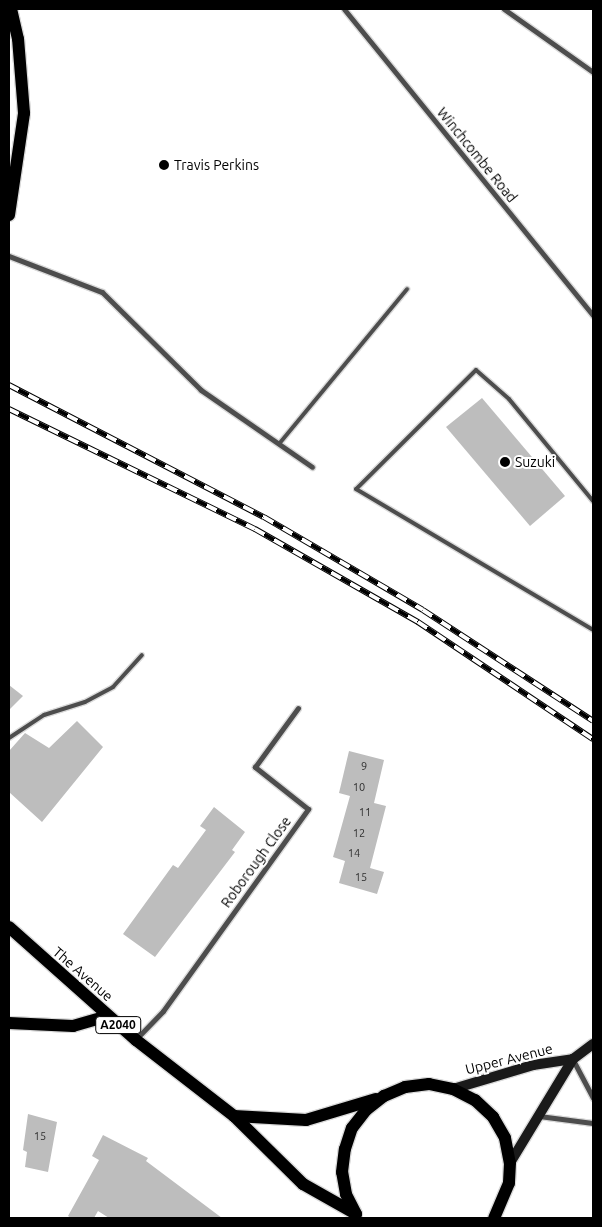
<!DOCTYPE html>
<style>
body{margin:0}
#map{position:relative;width:602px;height:1227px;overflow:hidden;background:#fff;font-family:Ubuntu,sans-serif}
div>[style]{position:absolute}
.building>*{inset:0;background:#bdbdbd}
.roads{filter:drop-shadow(1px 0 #dbdbdb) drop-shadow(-1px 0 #dbdbdb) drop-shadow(0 1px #dbdbdb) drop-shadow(0 -1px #dbdbdb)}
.lane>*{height:4px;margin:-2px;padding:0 2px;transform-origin:2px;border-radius:2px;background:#4d4d4d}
.street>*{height:5px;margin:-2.5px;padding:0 2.5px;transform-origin:2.5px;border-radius:2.5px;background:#4d4d4d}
.secondary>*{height:10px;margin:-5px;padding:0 5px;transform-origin:5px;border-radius:5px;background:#1a1a1a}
.primary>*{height:12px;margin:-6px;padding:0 6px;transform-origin:6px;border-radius:6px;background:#000}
.rail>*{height:5.5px;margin-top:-2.75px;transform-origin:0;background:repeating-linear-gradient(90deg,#fff 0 11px,#000 0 22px);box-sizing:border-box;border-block:1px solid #000}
.dots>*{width:14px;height:14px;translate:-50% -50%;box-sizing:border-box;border:2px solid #fff;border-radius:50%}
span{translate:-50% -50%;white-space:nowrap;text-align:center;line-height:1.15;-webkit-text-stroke:4px #fff;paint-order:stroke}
.number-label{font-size:11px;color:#2f2f2f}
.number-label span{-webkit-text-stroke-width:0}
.shield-label span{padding:1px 4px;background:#fff;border:1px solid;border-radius:4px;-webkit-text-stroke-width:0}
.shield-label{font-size:12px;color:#000;font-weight:700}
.street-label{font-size:14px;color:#000}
.poi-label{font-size:14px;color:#000}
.left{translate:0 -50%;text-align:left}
.frame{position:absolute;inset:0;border:10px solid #000;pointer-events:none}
</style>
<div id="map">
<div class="building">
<i style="clip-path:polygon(482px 398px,565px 496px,530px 526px,446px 427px)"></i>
<i style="clip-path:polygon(9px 685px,23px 696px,9px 710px)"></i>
<i style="clip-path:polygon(77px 721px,103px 747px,42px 822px,9px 792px,9px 751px,25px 733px,49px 748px)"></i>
<i style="clip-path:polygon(349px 751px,384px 760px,374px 803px,386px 806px,370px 868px,384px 872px,377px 894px,339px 883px,345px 861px,333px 857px,350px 796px,339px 793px)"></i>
<i style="clip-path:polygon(214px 807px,245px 832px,232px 850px,235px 852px,155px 957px,123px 934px,173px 865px,178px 868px,206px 830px,200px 826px)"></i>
<i style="clip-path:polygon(28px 1114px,57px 1122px,48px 1172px,25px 1167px,27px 1152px,23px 1150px)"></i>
<i style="clip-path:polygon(103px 1135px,148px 1158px,146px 1161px,222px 1218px,109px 1218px,98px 1211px,94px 1218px,71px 1218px,68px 1216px,99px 1160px,92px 1156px)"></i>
</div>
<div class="roads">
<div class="lane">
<i style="left:279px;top:444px;width:201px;rotate:-50.4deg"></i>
<i style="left:593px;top:501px;width:132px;rotate:-129.5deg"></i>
<i style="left:509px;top:399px;width:44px;rotate:-138.7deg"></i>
<i style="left:476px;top:370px;width:169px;rotate:135.2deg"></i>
<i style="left:356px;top:489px;width:276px;rotate:30.7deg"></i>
<i style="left:9px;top:738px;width:42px;rotate:-33.3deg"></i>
<i style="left:44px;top:715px;width:43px;rotate:-17.6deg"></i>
<i style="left:85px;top:702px;width:32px;rotate:-28deg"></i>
<i style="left:113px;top:687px;width:43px;rotate:-47.8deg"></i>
</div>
<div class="street">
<i style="left:344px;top:9px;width:395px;rotate:50.9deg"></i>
<i style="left:504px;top:9px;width:109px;rotate:35.3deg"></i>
<i style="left:9px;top:256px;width:100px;rotate:21.2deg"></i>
<i style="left:102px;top:292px;width:139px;rotate:44.7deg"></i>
<i style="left:201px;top:390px;width:135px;rotate:34.7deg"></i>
<i style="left:136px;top:1039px;width:39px;rotate:-46deg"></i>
<i style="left:163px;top:1011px;width:249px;rotate:-54.3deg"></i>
<i style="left:308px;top:809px;width:68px;rotate:-141.6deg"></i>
<i style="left:255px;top:767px;width:73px;rotate:-53.9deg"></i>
<i style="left:573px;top:1060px;width:43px;rotate:62.2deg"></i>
<i style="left:539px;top:1116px;width:54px;rotate:7.4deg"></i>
</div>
<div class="secondary">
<i style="left:453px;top:1089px;width:84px;rotate:-16.7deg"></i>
<i style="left:533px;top:1065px;width:40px;rotate:-8.5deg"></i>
<i style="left:510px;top:1163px;width:122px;rotate:-58.8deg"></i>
<i style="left:573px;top:1059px;width:25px;rotate:-37deg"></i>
</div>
<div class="primary">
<i style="left:9px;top:215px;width:103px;rotate:-81.6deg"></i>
<i style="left:24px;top:113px;width:74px;rotate:-94.6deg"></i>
<i style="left:18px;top:39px;width:31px;rotate:-103deg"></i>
<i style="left:9px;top:927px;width:170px;rotate:41.7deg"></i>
<i style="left:136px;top:1040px;width:124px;rotate:37.8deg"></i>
<i style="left:234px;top:1116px;width:97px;rotate:44.6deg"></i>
<i style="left:303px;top:1184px;width:61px;rotate:29.5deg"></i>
<i style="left:9px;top:1023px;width:64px;rotate:2.7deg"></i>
<i style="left:73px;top:1026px;width:36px;rotate:-16deg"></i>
<i style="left:234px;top:1116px;width:72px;rotate:3.2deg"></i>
<i style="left:306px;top:1120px;width:73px;rotate:-16.7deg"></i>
<i style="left:356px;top:1214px;width:22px;rotate:-117deg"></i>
<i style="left:346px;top:1194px;width:22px;rotate:-100deg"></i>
<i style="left:342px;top:1172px;width:23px;rotate:-83deg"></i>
<i style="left:345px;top:1149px;width:22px;rotate:-72deg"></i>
<i style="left:352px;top:1128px;width:23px;rotate:-52deg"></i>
<i style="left:366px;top:1110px;width:23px;rotate:-38deg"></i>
<i style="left:384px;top:1096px;width:23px;rotate:-23deg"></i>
<i style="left:405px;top:1087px;width:24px;rotate:-7deg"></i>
<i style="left:429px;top:1084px;width:25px;rotate:12deg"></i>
<i style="left:453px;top:1089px;width:25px;rotate:27deg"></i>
<i style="left:475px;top:1100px;width:25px;rotate:43deg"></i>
<i style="left:493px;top:1117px;width:24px;rotate:60deg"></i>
<i style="left:505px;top:1138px;width:25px;rotate:79deg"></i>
<i style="left:510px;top:1163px;width:20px;rotate:93deg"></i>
<i style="left:509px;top:1183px;width:38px;rotate:113deg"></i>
</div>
</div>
<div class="rail">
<i style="left:9px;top:385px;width:287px;rotate:27.4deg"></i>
<i style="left:264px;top:517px;width:184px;rotate:30.3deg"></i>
<i style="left:423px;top:610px;width:203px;rotate:33.1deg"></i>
<i style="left:9px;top:409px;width:274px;rotate:26deg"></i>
<i style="left:255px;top:529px;width:188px;rotate:29.7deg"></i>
<i style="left:418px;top:622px;width:211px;rotate:33.8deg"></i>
</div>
<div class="dots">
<i style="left:164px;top:165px;background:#000"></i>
<i style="left:505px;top:462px;background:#000"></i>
</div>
<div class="number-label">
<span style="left:364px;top:766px">9</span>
<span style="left:359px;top:787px">10</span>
<span style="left:365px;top:812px">11</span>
<span style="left:359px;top:833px">12</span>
<span style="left:354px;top:853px">14</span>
<span style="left:361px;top:877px">15</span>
<span style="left:40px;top:1136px">15</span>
</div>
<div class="shield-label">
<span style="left:118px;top:1025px">A2040</span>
</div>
<div class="street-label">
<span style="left:477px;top:155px;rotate:51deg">Winchcombe Road</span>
<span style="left:256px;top:862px;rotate:-54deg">Roborough Close</span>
<span style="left:83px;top:974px;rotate:41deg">The Avenue</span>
<span style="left:509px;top:1059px;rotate:-14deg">Upper Avenue</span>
</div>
<div class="poi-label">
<span class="left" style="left:174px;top:165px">Travis Perkins</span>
<span class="left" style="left:515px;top:462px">Suzuki</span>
</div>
<div class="frame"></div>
</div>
